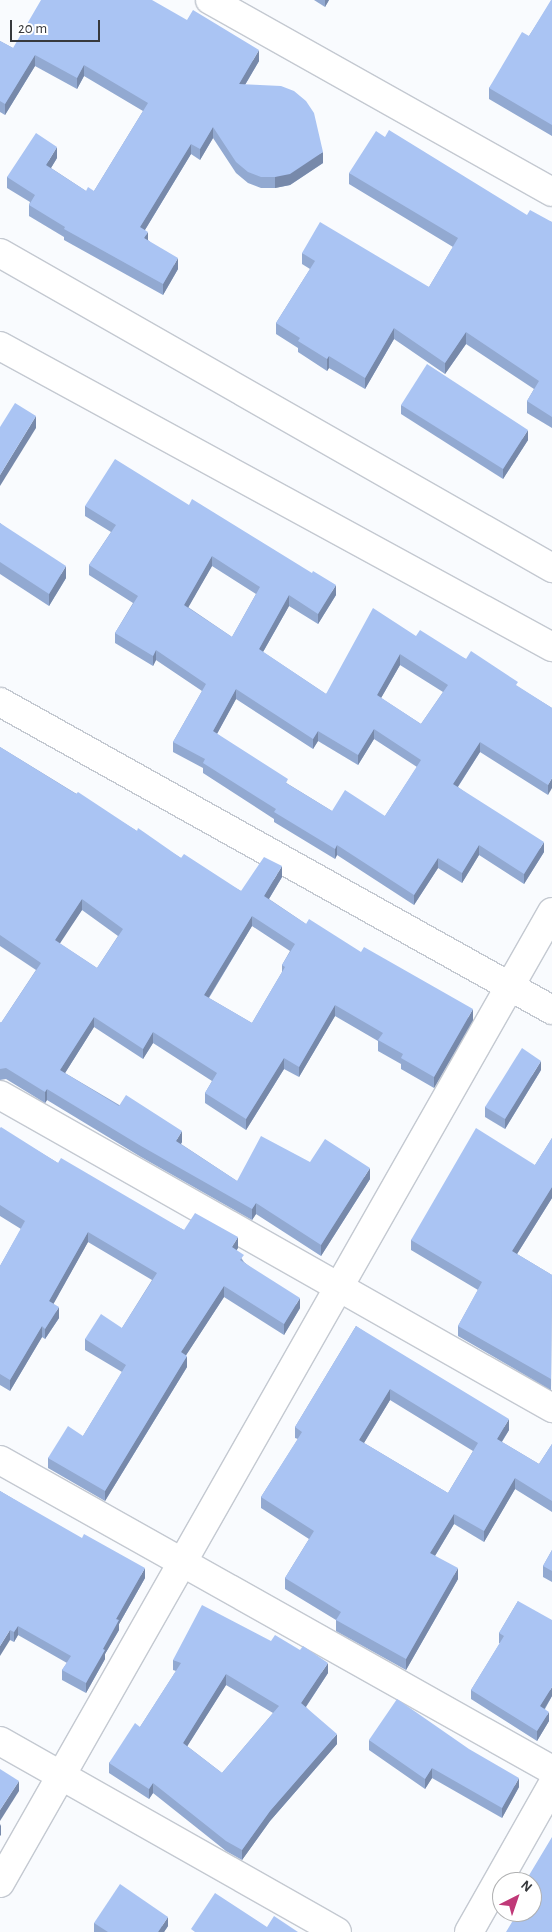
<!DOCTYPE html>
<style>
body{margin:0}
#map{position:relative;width:552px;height:1932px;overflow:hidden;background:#f9fbfe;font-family:"Alegreya Sans",sans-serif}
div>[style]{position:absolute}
.roads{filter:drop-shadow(1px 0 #c4c9d1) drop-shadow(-1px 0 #c4c9d1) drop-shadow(0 1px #c4c9d1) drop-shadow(0 -1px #c4c9d1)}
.street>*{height:28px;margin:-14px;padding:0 14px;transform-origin:14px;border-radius:14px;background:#fff}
.secondary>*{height:28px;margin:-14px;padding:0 14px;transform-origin:14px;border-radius:14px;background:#fff}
.wall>*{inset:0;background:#92a9d1}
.shaded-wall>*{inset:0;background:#7789aa}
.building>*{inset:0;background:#aac4f3}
span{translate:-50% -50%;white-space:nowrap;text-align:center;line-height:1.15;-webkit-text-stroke:4.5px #fff;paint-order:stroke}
.north{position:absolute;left:492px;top:1872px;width:50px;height:50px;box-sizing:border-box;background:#fff;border:1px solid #afb0b1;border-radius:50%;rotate:41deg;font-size:14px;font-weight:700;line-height:20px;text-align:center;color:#37393c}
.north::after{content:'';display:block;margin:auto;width:18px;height:22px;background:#c03978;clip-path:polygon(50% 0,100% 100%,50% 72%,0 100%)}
.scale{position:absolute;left:10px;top:20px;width:90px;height:22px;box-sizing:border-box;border:2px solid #37393c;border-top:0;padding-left:6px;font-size:15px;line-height:18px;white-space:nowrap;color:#37393c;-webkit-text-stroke:4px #fff;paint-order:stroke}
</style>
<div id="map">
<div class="roads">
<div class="street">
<i style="left:210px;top:0;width:392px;rotate:29.3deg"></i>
<i style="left:0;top:702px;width:632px;rotate:29.16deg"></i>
<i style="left:0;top:1095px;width:635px;rotate:29.55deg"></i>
<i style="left:0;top:1460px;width:633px;rotate:29.32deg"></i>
<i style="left:0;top:1741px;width:387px;rotate:29.5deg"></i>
<i style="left:0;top:1883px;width:1117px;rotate:-60.38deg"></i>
<i style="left:469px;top:1932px;width:169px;rotate:-60.5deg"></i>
</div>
<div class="secondary">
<i style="left:0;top:253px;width:636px;rotate:29.71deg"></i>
<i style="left:0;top:346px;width:629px;rotate:28.6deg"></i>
</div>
</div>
<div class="wall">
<i style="clip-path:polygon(314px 0,329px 0,325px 7px)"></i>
<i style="clip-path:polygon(552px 0,552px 136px,489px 99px,489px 88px,529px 36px)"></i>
<i style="clip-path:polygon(0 41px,13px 48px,259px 61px,245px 85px,323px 163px,290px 185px,275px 188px,261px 188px,248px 183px,236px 173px,213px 138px,200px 160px,191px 154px,145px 230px,148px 240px,178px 269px,163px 295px,64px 240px,64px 237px,29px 216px,29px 205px,30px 202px,7px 188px,7px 177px,57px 158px,51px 168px,86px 191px,94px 191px,143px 111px,84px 76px,77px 89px,35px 66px,5px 115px,0 112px)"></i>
<i style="clip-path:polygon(349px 173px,552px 222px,552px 428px,527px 413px,527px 401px,534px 389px,466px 344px,445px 374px,394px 339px,365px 389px,329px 368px,327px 371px,298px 352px,298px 348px,276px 334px,276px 323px,310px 269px,302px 264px,302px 253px,429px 287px,453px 247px,349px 184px)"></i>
<i style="clip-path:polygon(401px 405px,528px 440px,503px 479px,401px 414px)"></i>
<i style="clip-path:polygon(evenodd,189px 505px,336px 595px,318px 624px,289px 606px,263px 652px,326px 694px,416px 636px,466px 659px,518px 687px,552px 708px,548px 795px,480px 752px,458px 787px,544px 852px,524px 884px,479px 855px,462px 883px,438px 868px,414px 905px,337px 855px,335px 859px,274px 822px,274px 819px,203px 773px,203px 768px,173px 752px,173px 742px,202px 691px,156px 660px,153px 666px,115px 643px,115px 633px,133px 603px,89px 575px,89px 565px,111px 532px,85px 516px,85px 506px,189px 505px,212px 566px,256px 594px,232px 637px,188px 607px,212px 566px,189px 505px,400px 665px,443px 692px,421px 724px,381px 698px,400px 665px,189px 505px,236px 699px,313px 749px,318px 741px,358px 765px,374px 739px,417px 767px,385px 816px,332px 811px,288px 784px,217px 734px,236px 699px)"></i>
<i style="clip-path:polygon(0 523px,66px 578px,49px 606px,0 574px)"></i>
<i style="clip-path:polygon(evenodd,0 747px,181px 858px,241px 891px,282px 877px,269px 899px,306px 924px,473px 1020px,434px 1088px,401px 1069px,401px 1064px,378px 1051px,378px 1041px,335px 1016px,299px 1077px,284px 1069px,246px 1130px,205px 1103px,205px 1093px,212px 1081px,153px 1043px,143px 1059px,94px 1027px,65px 1073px,182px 1142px,181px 1144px,237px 1181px,310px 1162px,370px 1179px,321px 1256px,256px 1214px,252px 1220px,141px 1157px,47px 1100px,45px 1103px,6px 1079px,0 1080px,0 1022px,1px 1023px,36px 970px,0 946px,0 747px,82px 910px,118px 936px,97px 968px,59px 943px,82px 910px,0 747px,252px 926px,290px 951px,282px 965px,282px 972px,252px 1023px,209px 998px,252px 926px)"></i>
<i style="clip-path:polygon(541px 1070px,505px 1129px,485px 1117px,485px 1107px)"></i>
<i style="clip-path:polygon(0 1128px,58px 1163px,184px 1230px,238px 1248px,236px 1250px,244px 1262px,300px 1308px,284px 1335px,224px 1297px,186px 1355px,187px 1367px,105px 1501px,48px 1468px,48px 1458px,83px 1436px,122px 1372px,85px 1350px,85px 1339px,122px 1328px,152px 1280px,88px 1242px,53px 1304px,59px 1318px,45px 1339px,42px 1337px,10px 1391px,0 1385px,0 1266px,21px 1229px,0 1216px)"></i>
<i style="clip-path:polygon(552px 1138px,552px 1198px,517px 1254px,552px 1275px,551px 1390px,458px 1336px,458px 1326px,478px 1290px,411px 1250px,411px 1240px,535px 1165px)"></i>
<i style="clip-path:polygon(evenodd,356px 1326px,509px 1430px,502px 1442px,539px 1464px,552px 1444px,552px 1512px,515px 1489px,484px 1542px,454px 1524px,435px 1556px,458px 1579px,406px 1670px,336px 1631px,336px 1620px,285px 1589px,285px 1578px,309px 1539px,261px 1508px,261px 1497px,298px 1439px,295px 1438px,295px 1427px,356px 1326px,390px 1400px,473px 1451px,448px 1493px,364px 1443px,390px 1400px)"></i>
<i style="clip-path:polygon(0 1491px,145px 1578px,119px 1624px,119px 1630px,105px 1654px,105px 1659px,86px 1693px,62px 1680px,62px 1670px,67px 1663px,18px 1635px,14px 1642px,10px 1640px)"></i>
<i style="clip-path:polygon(552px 1550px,552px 1582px,543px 1577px,543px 1566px)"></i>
<i style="clip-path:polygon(518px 1601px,552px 1696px,545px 1709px,549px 1721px,537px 1741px,471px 1699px,471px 1690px,500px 1643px,499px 1643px,499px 1633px)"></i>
<i style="clip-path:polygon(evenodd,173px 1660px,328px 1673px,306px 1707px,337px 1744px,270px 1821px,242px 1860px,226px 1851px,153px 1793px,149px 1799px,109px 1773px,109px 1763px,140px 1727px,176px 1671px,173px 1670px,173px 1660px,226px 1685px,273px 1713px,222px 1773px,187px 1746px,226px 1685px)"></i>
<i style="clip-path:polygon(369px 1740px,519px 1787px,502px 1818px,432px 1778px,425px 1789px,369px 1750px)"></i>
<i style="clip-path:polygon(94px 1923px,168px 1926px,164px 1932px,94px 1932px)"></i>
</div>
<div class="shaded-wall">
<i style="clip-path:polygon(325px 0,329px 0,325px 7px)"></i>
<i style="clip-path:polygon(259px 50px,259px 61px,239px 95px,239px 84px)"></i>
<i style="clip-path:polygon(35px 55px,35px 66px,5px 115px,5px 104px)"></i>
<i style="clip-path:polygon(84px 65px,84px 76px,77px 89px,77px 78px)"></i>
<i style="clip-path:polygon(213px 127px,213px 138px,200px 160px,200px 149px)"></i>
<i style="clip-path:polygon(191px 144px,191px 154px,140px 238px,140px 227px)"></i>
<i style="clip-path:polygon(57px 147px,57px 158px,46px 176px,46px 165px)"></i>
<i style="clip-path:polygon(323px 152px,323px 163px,290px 185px,275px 188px,275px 177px)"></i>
<i style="clip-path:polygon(148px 232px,148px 243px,144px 238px)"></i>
<i style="clip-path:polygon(178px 258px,178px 269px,163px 295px,163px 284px)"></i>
<i style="clip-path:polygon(394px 328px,394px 339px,365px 389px,365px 378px)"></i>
<i style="clip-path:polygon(466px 332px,466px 344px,445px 374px,445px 363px)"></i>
<i style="clip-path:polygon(329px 356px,329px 368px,327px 371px,327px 359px)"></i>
<i style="clip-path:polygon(36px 416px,36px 428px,0 486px,0 475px)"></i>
<i style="clip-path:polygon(528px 430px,528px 440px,503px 479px,503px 469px)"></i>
<i style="clip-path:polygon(212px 556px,212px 566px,184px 615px,184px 605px)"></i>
<i style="clip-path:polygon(66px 566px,66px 578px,49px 606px,49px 594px)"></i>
<i style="clip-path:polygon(336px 585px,336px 595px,318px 624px,318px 614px)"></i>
<i style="clip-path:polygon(289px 595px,289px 606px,259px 659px,259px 649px)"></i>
<i style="clip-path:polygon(156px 650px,156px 660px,153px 666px,153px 656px)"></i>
<i style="clip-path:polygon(400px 654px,400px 665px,377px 705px,377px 695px)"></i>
<i style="clip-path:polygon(236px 689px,236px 699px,213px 741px,213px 731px)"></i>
<i style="clip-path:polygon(374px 729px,374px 739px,358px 765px,358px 755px)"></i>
<i style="clip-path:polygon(318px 731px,318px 741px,313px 749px,313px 739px)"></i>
<i style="clip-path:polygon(480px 742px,480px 752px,453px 794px,453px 784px)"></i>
<i style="clip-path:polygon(552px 778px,552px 788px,548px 795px,548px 785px)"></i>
<i style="clip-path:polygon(544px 842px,544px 852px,524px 884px,524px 874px)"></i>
<i style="clip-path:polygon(337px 845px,337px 855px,335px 859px,335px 849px)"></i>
<i style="clip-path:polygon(479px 845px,479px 855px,462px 883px,462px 873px)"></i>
<i style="clip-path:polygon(438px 858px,438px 868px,414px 905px,414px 895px)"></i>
<i style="clip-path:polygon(282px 866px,282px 877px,264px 907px,264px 896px)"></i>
<i style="clip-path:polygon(82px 899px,82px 910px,55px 951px,55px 940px)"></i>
<i style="clip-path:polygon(252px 916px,252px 926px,204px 1005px,204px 995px)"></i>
<i style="clip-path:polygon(335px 1005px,335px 1016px,299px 1077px,299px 1067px)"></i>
<i style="clip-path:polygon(473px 1009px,473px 1020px,434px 1088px,434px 1077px)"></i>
<i style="clip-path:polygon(94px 1017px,94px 1027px,60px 1081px,60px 1070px)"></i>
<i style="clip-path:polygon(153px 1032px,153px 1043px,143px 1059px,143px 1049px)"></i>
<i style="clip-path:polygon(284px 1058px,284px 1069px,246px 1130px,246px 1119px)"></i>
<i style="clip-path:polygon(541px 1061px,541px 1070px,505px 1129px,505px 1119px)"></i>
<i style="clip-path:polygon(47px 1089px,47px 1100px,45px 1103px,45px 1092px)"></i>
<i style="clip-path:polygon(182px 1131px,182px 1142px,176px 1152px,176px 1141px)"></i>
<i style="clip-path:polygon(370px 1168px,370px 1179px,321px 1256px,321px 1245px)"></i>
<i style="clip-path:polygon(552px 1187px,552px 1198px,512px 1262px,512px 1251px)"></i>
<i style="clip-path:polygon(256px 1203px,256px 1214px,252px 1220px,252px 1209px)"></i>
<i style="clip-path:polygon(88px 1232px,88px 1242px,49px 1312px,49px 1301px)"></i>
<i style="clip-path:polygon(238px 1237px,238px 1248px,232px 1258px,232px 1247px)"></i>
<i style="clip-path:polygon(224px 1286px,224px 1297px,181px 1363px,181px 1352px)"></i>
<i style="clip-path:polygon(300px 1298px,300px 1308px,284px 1335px,284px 1324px)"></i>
<i style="clip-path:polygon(59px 1307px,59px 1318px,45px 1339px,45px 1329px)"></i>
<i style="clip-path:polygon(42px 1326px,42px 1337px,10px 1391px,10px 1380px)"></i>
<i style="clip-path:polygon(187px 1356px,187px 1367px,105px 1501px,105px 1491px)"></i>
<i style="clip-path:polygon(390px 1389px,390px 1400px,359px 1451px,359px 1440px)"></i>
<i style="clip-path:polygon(509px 1419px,509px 1430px,497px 1449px,497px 1439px)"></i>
<i style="clip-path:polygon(515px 1478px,515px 1489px,484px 1542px,484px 1531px)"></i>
<i style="clip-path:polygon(454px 1514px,454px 1524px,430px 1564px,430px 1553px)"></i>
<i style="clip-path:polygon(145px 1568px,145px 1578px,119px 1624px,119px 1630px,105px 1654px,105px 1659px,86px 1693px,86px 1683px,116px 1619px)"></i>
<i style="clip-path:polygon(458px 1568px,458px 1579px,406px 1670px,406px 1659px)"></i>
<i style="clip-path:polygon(18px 1626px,18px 1635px,14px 1642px,14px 1632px)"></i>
<i style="clip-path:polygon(10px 1630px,10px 1640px,0 1656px,0 1646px)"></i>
<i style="clip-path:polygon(328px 1663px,328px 1673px,301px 1714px,301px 1703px)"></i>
<i style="clip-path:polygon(226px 1674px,226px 1685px,183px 1753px,183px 1743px)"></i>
<i style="clip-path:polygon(552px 1687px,552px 1696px,540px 1716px,540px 1706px)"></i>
<i style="clip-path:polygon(549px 1712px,549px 1721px,537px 1741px,537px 1731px)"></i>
<i style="clip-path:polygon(337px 1734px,337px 1744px,270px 1821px,242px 1860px,242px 1850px,270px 1811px)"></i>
<i style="clip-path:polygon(432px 1768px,432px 1778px,425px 1789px,425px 1779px)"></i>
<i style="clip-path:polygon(519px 1778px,519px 1787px,502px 1818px,502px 1808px)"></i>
<i style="clip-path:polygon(19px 1781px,19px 1791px,0 1821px,0 1810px)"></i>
<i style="clip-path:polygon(153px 1783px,153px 1793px,149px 1799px,149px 1789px)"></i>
<i style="clip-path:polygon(1px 1824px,1px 1835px,0 1836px,0 1826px)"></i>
<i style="clip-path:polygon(168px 1917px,168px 1926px,164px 1932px,158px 1932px)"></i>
</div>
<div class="building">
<i style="clip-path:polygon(41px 0,152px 0,187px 20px,193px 10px,259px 50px,239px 84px,281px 86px,294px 91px,306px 101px,314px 113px,323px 152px,290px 174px,275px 177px,261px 177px,248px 172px,236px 162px,213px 127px,200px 149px,191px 144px,140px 227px,148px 232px,144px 238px,178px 258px,163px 284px,64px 229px,65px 227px,29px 205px,35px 195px,7px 177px,36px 133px,57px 147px,46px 165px,86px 191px,88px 187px,94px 191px,148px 103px,84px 65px,77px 78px,35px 55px,5px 104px,0 101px,0 41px,13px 48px)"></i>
<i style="clip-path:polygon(551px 0,552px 0,552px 125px,489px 88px,522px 32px,529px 36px)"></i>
<i style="clip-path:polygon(389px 130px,527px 215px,530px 210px,552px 222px,552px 417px,527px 401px,539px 381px,466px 332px,445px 363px,394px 328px,365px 378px,329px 356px,327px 359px,298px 341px,300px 338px,276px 323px,315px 261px,302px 253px,320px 222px,429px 287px,458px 238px,349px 173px,376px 131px,385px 137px)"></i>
<i style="clip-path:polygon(427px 364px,528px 430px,503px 469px,401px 405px)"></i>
<i style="clip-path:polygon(15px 403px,36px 416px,0 475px,0 427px)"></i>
<i style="clip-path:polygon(evenodd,115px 459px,189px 505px,192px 499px,312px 573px,313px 571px,336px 585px,318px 614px,289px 595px,259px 649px,326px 694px,373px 608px,416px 636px,420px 630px,466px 659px,471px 651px,518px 682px,516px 685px,552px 708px,552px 778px,548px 785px,480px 742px,453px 784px,544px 842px,524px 874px,479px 845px,462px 873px,438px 858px,414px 895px,337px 845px,335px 849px,274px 812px,276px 809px,203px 763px,205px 759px,173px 742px,206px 684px,156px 650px,153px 656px,115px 633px,138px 596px,89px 565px,116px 525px,85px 506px,115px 459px,212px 556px,260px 587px,232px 637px,184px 605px,212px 556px,115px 459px,400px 654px,448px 685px,421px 724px,377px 695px,400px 654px,115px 459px,236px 689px,313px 739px,318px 731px,358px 755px,374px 729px,421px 760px,385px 816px,345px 790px,332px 811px,286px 783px,288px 779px,213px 731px,236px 689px)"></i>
<i style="clip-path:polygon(0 523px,66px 566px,49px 594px,0 562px)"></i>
<i style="clip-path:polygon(evenodd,0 747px,76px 794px,78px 792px,137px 831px,138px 828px,181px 858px,184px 854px,241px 891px,264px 857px,282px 866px,264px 896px,306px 924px,309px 919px,361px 952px,364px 947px,473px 1009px,434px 1077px,401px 1058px,403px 1054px,378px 1040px,383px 1033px,335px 1005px,299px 1067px,284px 1058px,246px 1119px,205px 1093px,217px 1073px,153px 1032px,143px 1049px,94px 1017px,60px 1070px,119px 1106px,126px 1095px,182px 1131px,176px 1141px,237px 1181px,261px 1136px,310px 1162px,325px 1139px,370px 1168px,321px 1245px,256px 1203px,252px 1209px,141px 1146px,47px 1089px,45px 1092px,6px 1068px,0 1069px,0 1022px,1px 1023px,41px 963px,0 935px,0 747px,82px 899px,123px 929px,97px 968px,55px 940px,82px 899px,0 747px,252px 916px,295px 944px,282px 965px,285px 967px,252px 1023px,204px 995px,252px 916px)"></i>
<i style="clip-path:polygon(522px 1048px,541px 1061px,505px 1119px,485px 1107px)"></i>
<i style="clip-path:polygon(1px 1127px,58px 1163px,61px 1158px,184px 1230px,195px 1213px,238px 1237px,232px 1247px,244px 1255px,240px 1260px,300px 1298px,284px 1324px,224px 1286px,181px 1352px,187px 1356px,105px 1491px,48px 1458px,68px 1426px,83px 1436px,126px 1365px,85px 1339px,101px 1314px,122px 1328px,157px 1273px,88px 1232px,49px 1301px,59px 1307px,45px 1329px,42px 1326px,10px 1380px,0 1374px,0 1266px,25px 1221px,0 1205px,0 1128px)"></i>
<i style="clip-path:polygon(476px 1128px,535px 1165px,552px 1138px,552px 1187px,512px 1251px,552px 1275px,551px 1379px,458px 1326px,482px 1282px,411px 1240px)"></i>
<i style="clip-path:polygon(evenodd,356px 1326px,509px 1419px,497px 1439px,539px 1464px,552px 1444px,552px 1501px,515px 1478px,484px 1531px,454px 1514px,430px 1553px,458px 1568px,406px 1659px,336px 1620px,341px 1612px,285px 1578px,314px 1531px,261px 1497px,302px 1432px,295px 1427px,356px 1326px,390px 1389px,478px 1443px,448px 1493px,359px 1440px,390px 1389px)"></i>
<i style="clip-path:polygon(0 1491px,82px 1538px,84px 1534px,145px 1568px,116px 1619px,119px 1620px,103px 1649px,105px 1650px,86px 1683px,62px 1670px,71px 1656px,18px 1626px,14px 1632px,10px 1630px,0 1646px)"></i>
<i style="clip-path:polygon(552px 1550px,552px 1571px,543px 1566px)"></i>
<i style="clip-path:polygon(518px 1601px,552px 1620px,552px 1687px,540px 1706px,549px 1712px,537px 1731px,471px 1690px,504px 1636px,499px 1633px)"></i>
<i style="clip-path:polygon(evenodd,202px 1605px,271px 1641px,275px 1635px,300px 1650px,303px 1646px,328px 1663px,301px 1703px,337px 1734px,270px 1811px,242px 1850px,226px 1841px,153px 1783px,149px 1789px,109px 1763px,135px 1723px,140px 1727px,181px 1663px,173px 1660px,202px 1605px,226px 1674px,279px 1706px,222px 1773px,183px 1743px,226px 1674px)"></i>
<i style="clip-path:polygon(397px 1699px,469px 1749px,519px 1778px,502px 1808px,432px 1768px,425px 1779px,369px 1740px)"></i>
<i style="clip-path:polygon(0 1769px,19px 1781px,0 1810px)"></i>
<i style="clip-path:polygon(552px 1837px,552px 1932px,506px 1932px,518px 1912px,532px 1912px,532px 1882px,525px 1882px)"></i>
<i style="clip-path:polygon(120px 1884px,168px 1917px,158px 1932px,108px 1932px,94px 1923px)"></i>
<i style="clip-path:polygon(215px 1893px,267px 1927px,274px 1916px,298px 1932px,195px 1932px,191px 1929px)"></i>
</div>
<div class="north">N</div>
<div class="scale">20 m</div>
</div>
